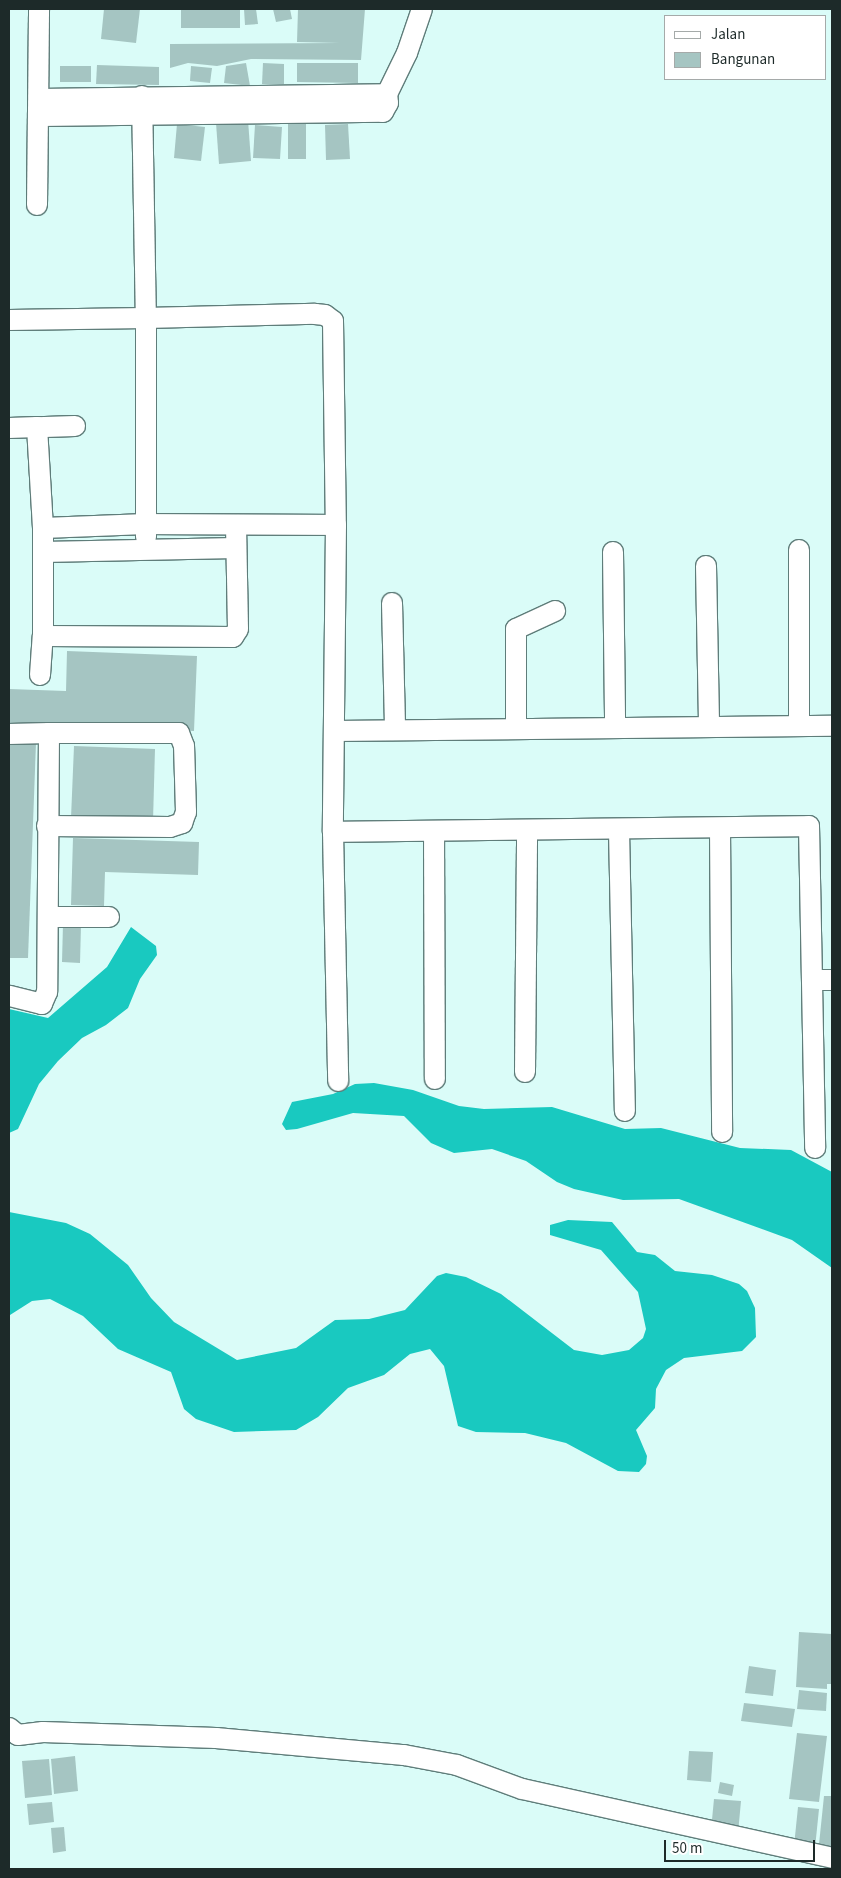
<!DOCTYPE html>
<style>
body{margin:0}
#map{position:relative;width:841px;height:1878px;overflow:hidden;background:#dafcf8;font-family:"Source Sans 3",sans-serif}
div>[style]{position:absolute}
.forest>*{inset:0;background:#19c9c0}
.building>*{inset:0;background:#a5c5c2}
.roads{filter:drop-shadow(1px 0 #5f7d7a) drop-shadow(-1px 0 #5f7d7a) drop-shadow(0 1px #5f7d7a) drop-shadow(0 -1px #5f7d7a)}
.street>*{height:20px;margin:-10px;padding:0 10px;transform-origin:10px;border-radius:10px;background:#fff}
span{translate:-50% -50%;white-space:nowrap;text-align:center;line-height:1.15;-webkit-text-stroke:4px #fff;paint-order:stroke}
.frame{position:absolute;inset:0;border:10px solid #1d2a29;pointer-events:none}
.legend{position:absolute;left:664px;top:15px;width:162px;height:65px;box-sizing:border-box;background:#fff;border:1px solid #a5aaa9;margin:0;padding:6px 9px;list-style:none;font-size:15px;color:#1d2a29}
.legend li{display:flex;align-items:center;gap:10px;height:25px}
.legend b{width:25px;border:1px solid #a5aaa9}
.scale{position:absolute;left:664px;top:1840px;width:151px;height:22px;box-sizing:border-box;border:2px solid #1d2a29;border-top:0;padding-left:6px;font-size:15px;line-height:18px;white-space:nowrap;color:#1d2a29;-webkit-text-stroke:4px #fff;paint-order:stroke}
</style>
<div id="map">
<div class="forest">
<i style="clip-path:polygon(131px 927px,156px 946px,157px 955px,140px 979px,128px 1008px,106px 1025px,82px 1038px,58px 1061px,39px 1084px,18px 1129px,9px 1133px,9px 1009px,48px 1018px,107px 967px)"></i>
<i style="clip-path:polygon(374px 1083px,413px 1090px,459px 1106px,484px 1109px,552px 1107px,625px 1129px,661px 1128px,740px 1148px,791px 1150px,832px 1172px,832px 1268px,792px 1240px,679px 1199px,623px 1200px,574px 1189px,557px 1182px,526px 1161px,492px 1149px,454px 1153px,431px 1143px,404px 1116px,353px 1113px,297px 1129px,286px 1130px,282px 1124px,292px 1102px,333px 1094px,355px 1084px)"></i>
<i style="clip-path:polygon(9px 1212px,66px 1223px,90px 1234px,128px 1265px,151px 1298px,174px 1322px,237px 1360px,296px 1348px,335px 1320px,369px 1319px,405px 1310px,437px 1276px,446px 1273px,466px 1277px,501px 1294px,574px 1350px,602px 1355px,629px 1350px,643px 1338px,646px 1329px,638px 1292px,601px 1250px,550px 1235px,550px 1225px,568px 1220px,612px 1222px,637px 1252px,655px 1255px,675px 1271px,712px 1275px,739px 1284px,747px 1291px,755px 1308px,756px 1337px,742px 1351px,684px 1358px,666px 1370px,656px 1389px,655px 1408px,636px 1430px,647px 1456px,646px 1464px,639px 1472px,618px 1471px,566px 1443px,525px 1433px,476px 1432px,458px 1426px,444px 1366px,430px 1349px,410px 1354px,384px 1375px,348px 1388px,318px 1417px,296px 1430px,234px 1432px,196px 1419px,184px 1409px,171px 1372px,118px 1349px,83px 1316px,50px 1299px,32px 1301px,10px 1315px,9px 1354px)"></i>
</div>
<div class="building">
<i style="clip-path:polygon(104px 9px,140px 9px,136px 43px,101px 39px)"></i>
<i style="clip-path:polygon(181px 9px,240px 9px,240px 28px,181px 28px)"></i>
<i style="clip-path:polygon(244px 9px,256px 9px,258px 24px,245px 25px)"></i>
<i style="clip-path:polygon(273px 9px,290px 9px,292px 19px,276px 22px)"></i>
<i style="clip-path:polygon(298px 9px,365px 9px,361px 60px,251px 59px,217px 66px,188px 63px,170px 68px,170px 44px,340px 43px,297px 42px)"></i>
<i style="clip-path:polygon(246px 63px,250px 86px,224px 83px,226px 66px)"></i>
<i style="clip-path:polygon(263px 63px,284px 64px,284px 84px,262px 84px)"></i>
<i style="clip-path:polygon(297px 63px,358px 63px,358px 83px,297px 82px)"></i>
<i style="clip-path:polygon(97px 65px,159px 67px,159px 85px,96px 84px)"></i>
<i style="clip-path:polygon(60px 66px,91px 66px,91px 82px,60px 82px)"></i>
<i style="clip-path:polygon(191px 66px,212px 68px,210px 83px,190px 81px)"></i>
<i style="clip-path:polygon(248px 120px,251px 161px,219px 164px,216px 123px)"></i>
<i style="clip-path:polygon(288px 121px,306px 121px,306px 159px,288px 159px)"></i>
<i style="clip-path:polygon(177px 124px,205px 127px,201px 161px,174px 158px)"></i>
<i style="clip-path:polygon(348px 124px,350px 159px,326px 160px,325px 125px)"></i>
<i style="clip-path:polygon(255px 125px,282px 127px,280px 159px,253px 158px)"></i>
<i style="clip-path:polygon(67px 651px,197px 656px,194px 731px,9px 724px,9px 689px,66px 691px)"></i>
<i style="clip-path:polygon(9px 742px,36px 743px,28px 958px,9px 958px)"></i>
<i style="clip-path:polygon(74px 746px,155px 749px,153px 821px,71px 818px)"></i>
<i style="clip-path:polygon(73px 838px,199px 842px,198px 875px,105px 872px,104px 906px,71px 905px)"></i>
<i style="clip-path:polygon(63px 924px,81px 925px,80px 963px,62px 962px)"></i>
<i style="clip-path:polygon(799px 1632px,832px 1634px,832px 1684px,827px 1684px,827px 1689px,796px 1687px)"></i>
<i style="clip-path:polygon(749px 1666px,776px 1670px,773px 1696px,745px 1693px)"></i>
<i style="clip-path:polygon(799px 1690px,827px 1693px,826px 1711px,797px 1709px)"></i>
<i style="clip-path:polygon(744px 1703px,795px 1709px,792px 1727px,741px 1721px)"></i>
<i style="clip-path:polygon(797px 1733px,827px 1736px,819px 1802px,789px 1799px)"></i>
<i style="clip-path:polygon(689px 1751px,713px 1752px,711px 1782px,687px 1780px)"></i>
<i style="clip-path:polygon(75px 1756px,78px 1791px,54px 1794px,51px 1759px)"></i>
<i style="clip-path:polygon(49px 1759px,52px 1795px,25px 1798px,22px 1761px)"></i>
<i style="clip-path:polygon(720px 1782px,734px 1785px,732px 1796px,718px 1793px)"></i>
<i style="clip-path:polygon(824px 1796px,832px 1796px,832px 1855px,818px 1854px)"></i>
<i style="clip-path:polygon(714px 1799px,741px 1801px,738px 1833px,711px 1830px)"></i>
<i style="clip-path:polygon(52px 1802px,54px 1822px,29px 1825px,27px 1804px)"></i>
<i style="clip-path:polygon(798px 1807px,819px 1809px,815px 1848px,794px 1846px)"></i>
<i style="clip-path:polygon(64px 1827px,66px 1851px,53px 1853px,51px 1828px)"></i>
</div>
<div class="roads">
<div class="street">
<i style="left:142px;top:96px;width:222px;rotate:89deg"></i>
<i style="left:146px;top:318px;width:169px;rotate:-1.4deg"></i>
<i style="left:315px;top:314px;width:10px;rotate:6deg"></i>
<i style="left:325px;top:315px;width:10px;rotate:37deg"></i>
<i style="left:333px;top:321px;width:204px;rotate:89.2deg"></i>
<i style="left:336px;top:525px;width:307px;rotate:90.6deg"></i>
<i style="left:333px;top:832px;width:476px;rotate:-0.7deg"></i>
<i style="left:809px;top:826px;width:322px;rotate:88.9deg"></i>
<i style="left:39px;top:99px;width:348px;rotate:-0.8deg"></i>
<i style="left:40px;top:116px;width:343px;rotate:-0.7deg"></i>
<i style="left:383px;top:112px;width:10px;rotate:-61deg"></i>
<i style="left:388px;top:103px;width:9px;rotate:-96deg"></i>
<i style="left:387px;top:94px;width:46px;rotate:-64deg"></i>
<i style="left:407px;top:53px;width:46px;rotate:-71.2deg"></i>
<i style="left:37px;top:205px;width:196px;rotate:-89.4deg"></i>
<i style="left:9px;top:320px;width:137px;rotate:-0.8deg"></i>
<i style="left:146px;top:318px;width:206px;rotate:90deg"></i>
<i style="left:146px;top:524px;width:190px;rotate:0.3deg"></i>
<i style="left:75px;top:426px;width:38px;rotate:178deg"></i>
<i style="left:37px;top:427px;width:101px;rotate:86.6deg"></i>
<i style="left:43px;top:528px;width:108px;rotate:90deg"></i>
<i style="left:43px;top:636px;width:190px;rotate:0.3deg"></i>
<i style="left:233px;top:637px;width:9px;rotate:-58deg"></i>
<i style="left:238px;top:629px;width:104px;rotate:-91.1deg"></i>
<i style="left:9px;top:428px;width:28px;rotate:-2deg"></i>
<i style="left:43px;top:528px;width:103px;rotate:-2.2deg"></i>
<i style="left:146px;top:524px;width:13px;rotate:90deg"></i>
<i style="left:43px;top:552px;width:193px;rotate:-1.2deg"></i>
<i style="left:613px;top:552px;width:175px;rotate:89.3deg"></i>
<i style="left:706px;top:566px;width:160px;rotate:88.9deg"></i>
<i style="left:392px;top:603px;width:127px;rotate:88.6deg"></i>
<i style="left:40px;top:675px;width:39px;rotate:-86deg"></i>
<i style="left:799px;top:726px;width:176px;rotate:-90deg"></i>
<i style="left:516px;top:728px;width:99px;rotate:-90deg"></i>
<i style="left:516px;top:629px;width:43px;rotate:-24.8deg"></i>
<i style="left:334px;top:731px;width:498px;rotate:-0.6deg"></i>
<i style="left:9px;top:734px;width:40px;rotate:-1.4deg"></i>
<i style="left:49px;top:733px;width:259px;rotate:90.4deg"></i>
<i style="left:47px;top:992px;width:13px;rotate:113deg"></i>
<i style="left:42px;top:1004px;width:34px;rotate:-166deg"></i>
<i style="left:47px;top:826px;width:123px;rotate:0.5deg"></i>
<i style="left:170px;top:827px;width:13px;rotate:-18deg"></i>
<i style="left:182px;top:823px;width:12px;rotate:-70deg"></i>
<i style="left:186px;top:812px;width:66px;rotate:-91.7deg"></i>
<i style="left:184px;top:746px;width:14px;rotate:-111deg"></i>
<i style="left:179px;top:733px;width:130px;rotate:180deg"></i>
<i style="left:720px;top:828px;width:304px;rotate:89.6deg"></i>
<i style="left:619px;top:830px;width:281px;rotate:88.8deg"></i>
<i style="left:434px;top:831px;width:248px;rotate:89.8deg"></i>
<i style="left:333px;top:832px;width:249px;rotate:88.8deg"></i>
<i style="left:48px;top:917px;width:61px"></i>
<i style="left:812px;top:980px;width:20px"></i>
<i style="left:525px;top:1072px;width:242px;rotate:-89.5deg"></i>
<i style="left:9px;top:1728px;width:11px;rotate:38deg"></i>
<i style="left:18px;top:1735px;width:25px;rotate:-7deg"></i>
<i style="left:43px;top:1732px;width:173px;rotate:2deg"></i>
<i style="left:216px;top:1738px;width:189px;rotate:5.2deg"></i>
<i style="left:404px;top:1755px;width:54px;rotate:10.7deg"></i>
<i style="left:457px;top:1765px;width:69px;rotate:20.3deg"></i>
<i style="left:522px;top:1789px;width:318px;rotate:12.5deg"></i>
</div>
</div>
<div class="frame"></div>
<ul class="legend">
<li><b style="height:6px;background:#fff"></b>Jalan</li>
<li><b style="height:14px;background:#a5c5c2"></b>Bangunan</li>
</ul>
<div class="scale">50 m</div>
</div>
